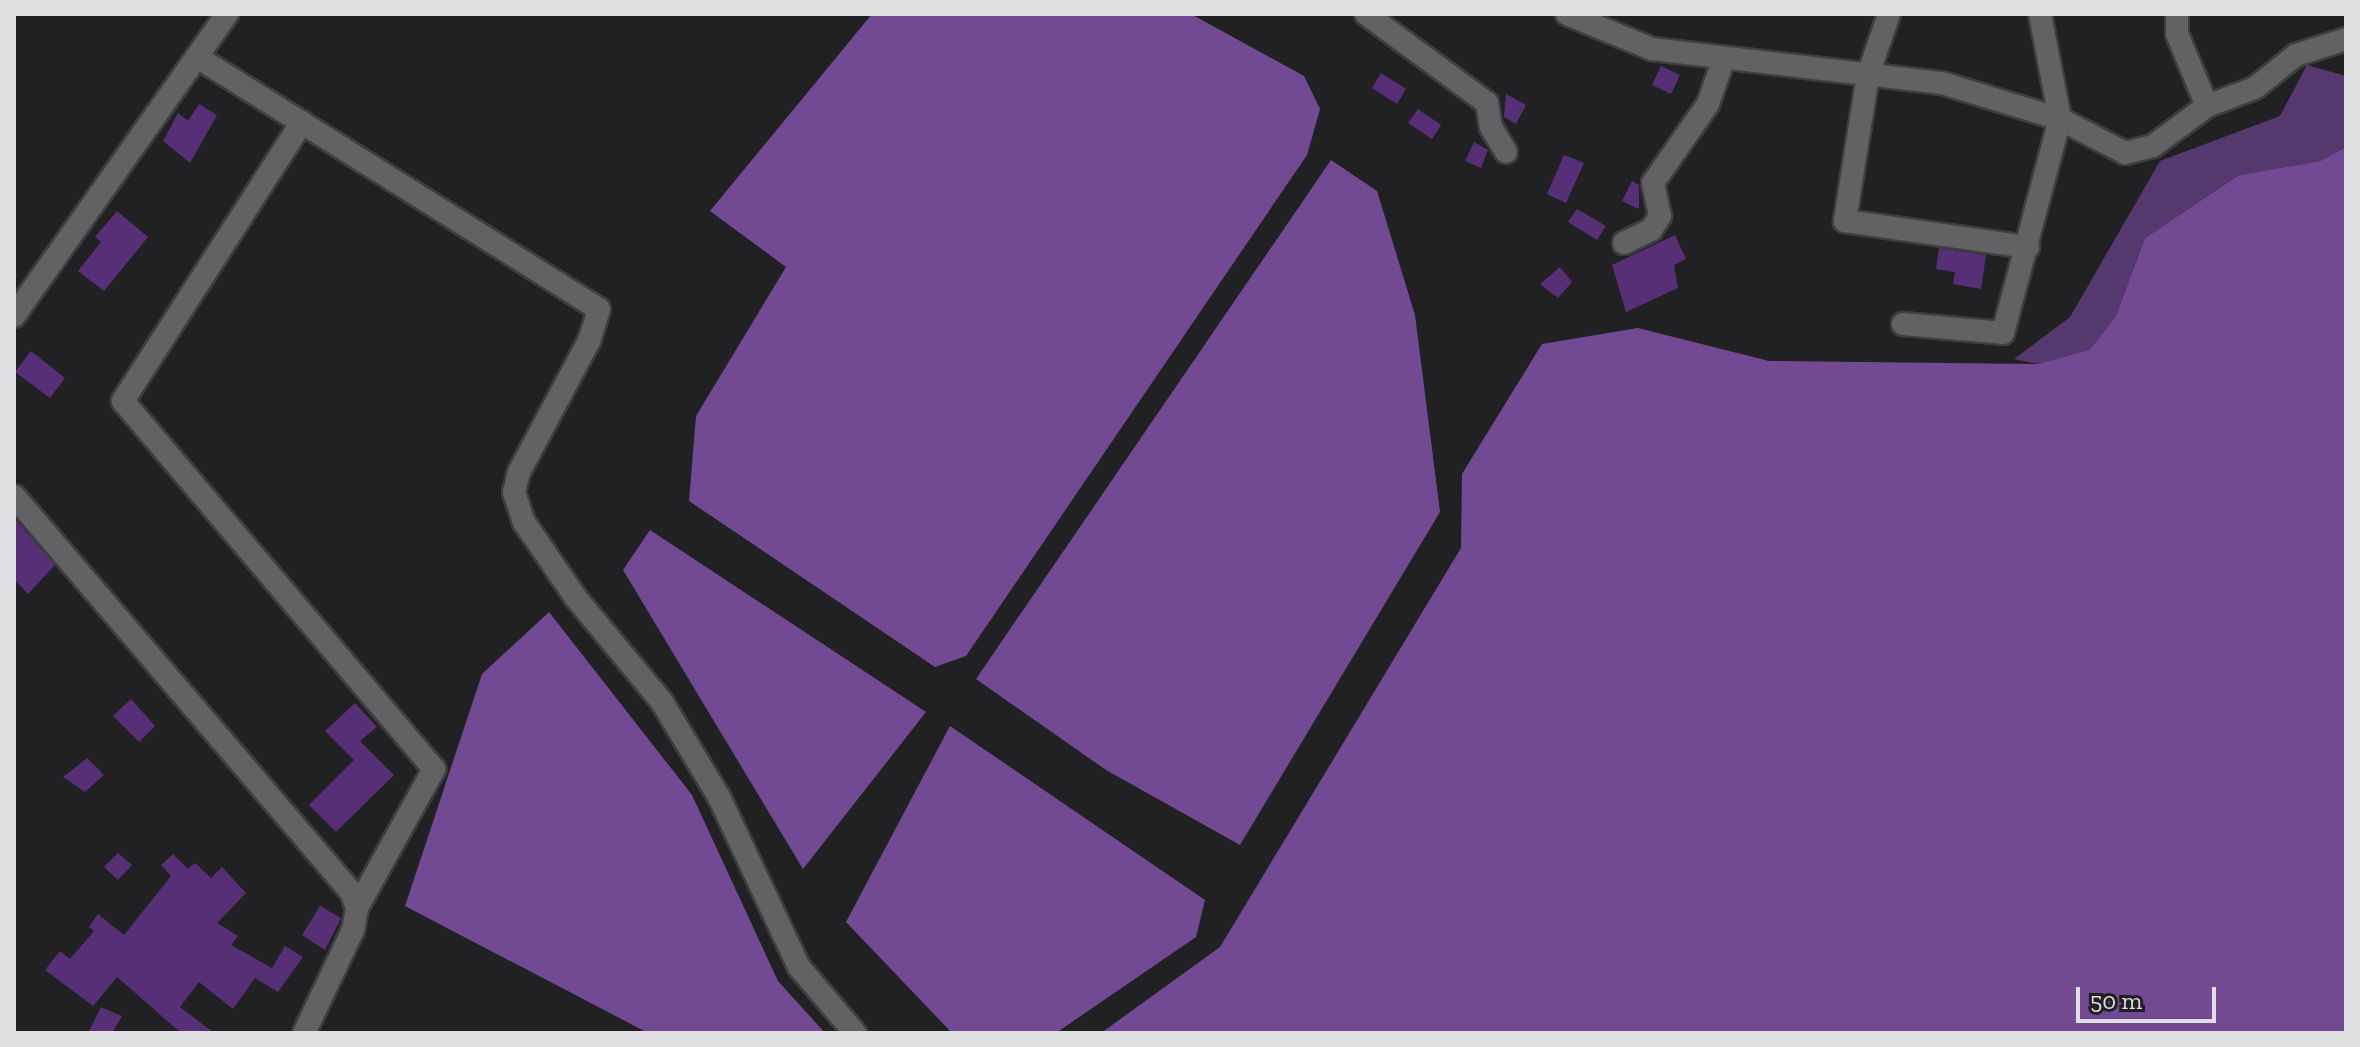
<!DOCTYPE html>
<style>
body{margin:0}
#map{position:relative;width:2360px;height:1047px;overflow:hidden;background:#212022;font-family:"Zilla Slab",serif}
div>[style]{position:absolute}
.green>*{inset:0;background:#55386e}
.water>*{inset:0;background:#724a93}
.building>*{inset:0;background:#572f76}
.roads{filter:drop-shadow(2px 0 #3e3d3f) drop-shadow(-2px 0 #3e3d3f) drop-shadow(0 2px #3e3d3f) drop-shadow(0 -2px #3e3d3f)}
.minor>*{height:22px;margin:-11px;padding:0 11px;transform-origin:11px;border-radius:11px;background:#626164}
span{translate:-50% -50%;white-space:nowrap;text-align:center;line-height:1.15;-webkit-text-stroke:6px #212022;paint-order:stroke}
.frame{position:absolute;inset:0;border:16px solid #dfdee0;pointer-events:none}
.scale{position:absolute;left:2076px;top:987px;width:140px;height:36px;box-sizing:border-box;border:4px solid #dfdee0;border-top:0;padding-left:10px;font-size:24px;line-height:28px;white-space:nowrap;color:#dfdee0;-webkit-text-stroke:6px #212022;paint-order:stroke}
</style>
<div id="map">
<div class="green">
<i style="clip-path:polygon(2307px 65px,2346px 76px,2346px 147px,2320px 161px,2239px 175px,2145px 238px,2116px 316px,2090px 351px,2038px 364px,2014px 359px,2070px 317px,2160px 161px,2280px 116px)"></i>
</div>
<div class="water">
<i style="clip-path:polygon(872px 14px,1191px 14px,1304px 76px,1320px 109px,1307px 155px,966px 656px,935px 667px,689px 501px,696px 416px,786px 267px,710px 211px)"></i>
<i style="clip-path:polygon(2346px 147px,2346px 1033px,1101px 1033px,1220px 947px,1461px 548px,1462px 474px,1542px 344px,1638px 328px,1769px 361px,2038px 364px,2090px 350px,2116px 316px,2145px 238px,2239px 175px,2320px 161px)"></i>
<i style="clip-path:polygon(1331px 160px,1377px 191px,1415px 315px,1440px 512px,1240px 845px,1106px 770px,976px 679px)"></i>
<i style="clip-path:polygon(650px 530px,926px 712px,803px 869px,623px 570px)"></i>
<i style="clip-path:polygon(549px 612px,692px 795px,778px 981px,825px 1033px,648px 1033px,405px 906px,482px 674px)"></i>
<i style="clip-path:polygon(950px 726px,1205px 900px,1196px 937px,1056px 1033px,952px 1033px,846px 922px)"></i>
</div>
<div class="building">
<i style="clip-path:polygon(1661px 66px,1680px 75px,1671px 94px,1652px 85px)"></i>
<i style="clip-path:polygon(1381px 73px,1406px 89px,1397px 104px,1372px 88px)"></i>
<i style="clip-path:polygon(1506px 94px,1526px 105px,1516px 124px,1504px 117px)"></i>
<i style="clip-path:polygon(199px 104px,217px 115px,190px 163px,163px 141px,178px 113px,188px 121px)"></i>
<i style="clip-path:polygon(1418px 109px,1441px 125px,1432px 139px,1408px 123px)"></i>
<i style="clip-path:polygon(1474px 142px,1488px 150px,1481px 168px,1465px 161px)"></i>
<i style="clip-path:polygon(1564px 155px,1584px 163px,1566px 203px,1547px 194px)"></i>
<i style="clip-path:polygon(1632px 181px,1639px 185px,1639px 209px,1622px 201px)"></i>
<i style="clip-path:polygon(1577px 209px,1606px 226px,1597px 240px,1568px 222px)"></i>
<i style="clip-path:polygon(117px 211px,148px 237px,104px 291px,78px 271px,101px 242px,95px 237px)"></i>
<i style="clip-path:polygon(1675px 235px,1686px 259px,1674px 265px,1678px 288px,1626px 312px,1612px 265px)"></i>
<i style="clip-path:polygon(1939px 248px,1986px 255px,1981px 289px,1953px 284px,1955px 272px,1936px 269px)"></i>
<i style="clip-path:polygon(1560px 267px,1572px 282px,1558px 298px,1540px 284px)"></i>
<i style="clip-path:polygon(31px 351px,65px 378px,50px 398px,15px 372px)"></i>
<i style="clip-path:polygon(14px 518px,55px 565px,28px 594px,14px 579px)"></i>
<i style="clip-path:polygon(131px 699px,155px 726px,139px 742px,113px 716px)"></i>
<i style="clip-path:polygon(355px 703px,377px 727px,360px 741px,394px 775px,336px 832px,309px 805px,354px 760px,325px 731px)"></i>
<i style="clip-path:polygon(87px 758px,104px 775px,85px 792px,63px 777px)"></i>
<i style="clip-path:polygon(118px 853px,132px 865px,118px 880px,104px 867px)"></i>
<i style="clip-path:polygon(173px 854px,188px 869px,195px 863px,211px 878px,222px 867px,246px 893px,217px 923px,238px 936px,231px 945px,272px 968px,285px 946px,303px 957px,278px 992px,255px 978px,233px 1009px,199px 982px,180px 1007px,214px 1033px,181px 1033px,117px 977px,93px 1006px,45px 970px,60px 951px,70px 959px,94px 931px,89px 927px,98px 914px,124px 935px,171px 876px,161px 865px)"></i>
<i style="clip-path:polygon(320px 906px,341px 918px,325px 950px,302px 935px)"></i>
<i style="clip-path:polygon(101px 1007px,122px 1016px,112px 1033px,88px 1033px)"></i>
</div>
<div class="roads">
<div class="minor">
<i style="left:1366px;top:14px;width:150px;rotate:36.3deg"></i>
<i style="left:1487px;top:103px;width:24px;rotate:81deg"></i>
<i style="left:1491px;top:127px;width:29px;rotate:59deg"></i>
<i style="left:1567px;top:14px;width:92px;rotate:22.4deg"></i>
<i style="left:1652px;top:49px;width:292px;rotate:6.7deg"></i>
<i style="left:1942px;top:83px;width:123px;rotate:17deg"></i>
<i style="left:2060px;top:119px;width:73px;rotate:27.6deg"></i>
<i style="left:2125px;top:153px;width:29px;rotate:-14deg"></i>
<i style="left:2153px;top:146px;width:67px;rotate:-36.5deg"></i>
<i style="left:2207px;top:106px;width:51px;rotate:-20.6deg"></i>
<i style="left:2255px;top:88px;width:53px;rotate:-38.8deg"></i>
<i style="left:2296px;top:55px;width:52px;rotate:-17.7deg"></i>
<i style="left:1889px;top:14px;width:65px;rotate:109deg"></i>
<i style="left:1868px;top:75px;width:148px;rotate:99deg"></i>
<i style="left:1845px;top:221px;width:185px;rotate:8.1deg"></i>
<i style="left:2177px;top:14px;width:20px;rotate:90deg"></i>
<i style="left:2177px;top:34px;width:78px;rotate:67.4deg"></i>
<i style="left:197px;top:57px;width:474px;rotate:32.1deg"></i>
<i style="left:599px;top:309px;width:31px;rotate:107deg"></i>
<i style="left:590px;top:339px;width:151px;rotate:118.1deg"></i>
<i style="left:519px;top:472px;width:21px;rotate:104deg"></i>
<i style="left:514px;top:492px;width:32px;rotate:72deg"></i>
<i style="left:524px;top:522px;width:92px;rotate:55.6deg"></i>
<i style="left:576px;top:598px;width:135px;rotate:50.4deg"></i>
<i style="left:662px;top:702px;width:111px;rotate:59deg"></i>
<i style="left:719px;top:797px;width:188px;rotate:64.8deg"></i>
<i style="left:799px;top:967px;width:87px;rotate:49.7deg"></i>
<i style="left:302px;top:122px;width:331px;rotate:122.7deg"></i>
<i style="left:123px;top:401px;width:482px;rotate:49.8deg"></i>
<i style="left:434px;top:769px;width:159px;rotate:119deg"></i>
<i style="left:1624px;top:243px;width:30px;rotate:-26deg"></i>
<i style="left:1651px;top:230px;width:17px;rotate:-57deg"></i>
<i style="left:1660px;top:216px;width:34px;rotate:-102deg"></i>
<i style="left:1653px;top:183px;width:96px;rotate:-55.2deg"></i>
<i style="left:1708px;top:104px;width:49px;rotate:-70.8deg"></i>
<i style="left:14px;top:316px;width:370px;rotate:-54.8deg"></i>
<i style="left:1903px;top:324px;width:100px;rotate:5.1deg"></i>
<i style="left:2003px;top:333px;width:221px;rotate:-75.1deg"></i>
<i style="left:2060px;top:119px;width:107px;rotate:-100.8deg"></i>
<i style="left:14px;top:496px;width:520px;rotate:49.6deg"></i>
<i style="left:351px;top:892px;width:17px;rotate:69deg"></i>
<i style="left:357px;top:908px;width:22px;rotate:100deg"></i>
<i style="left:353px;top:930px;width:114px;rotate:115.4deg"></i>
</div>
</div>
<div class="frame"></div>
<div class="scale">50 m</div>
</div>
